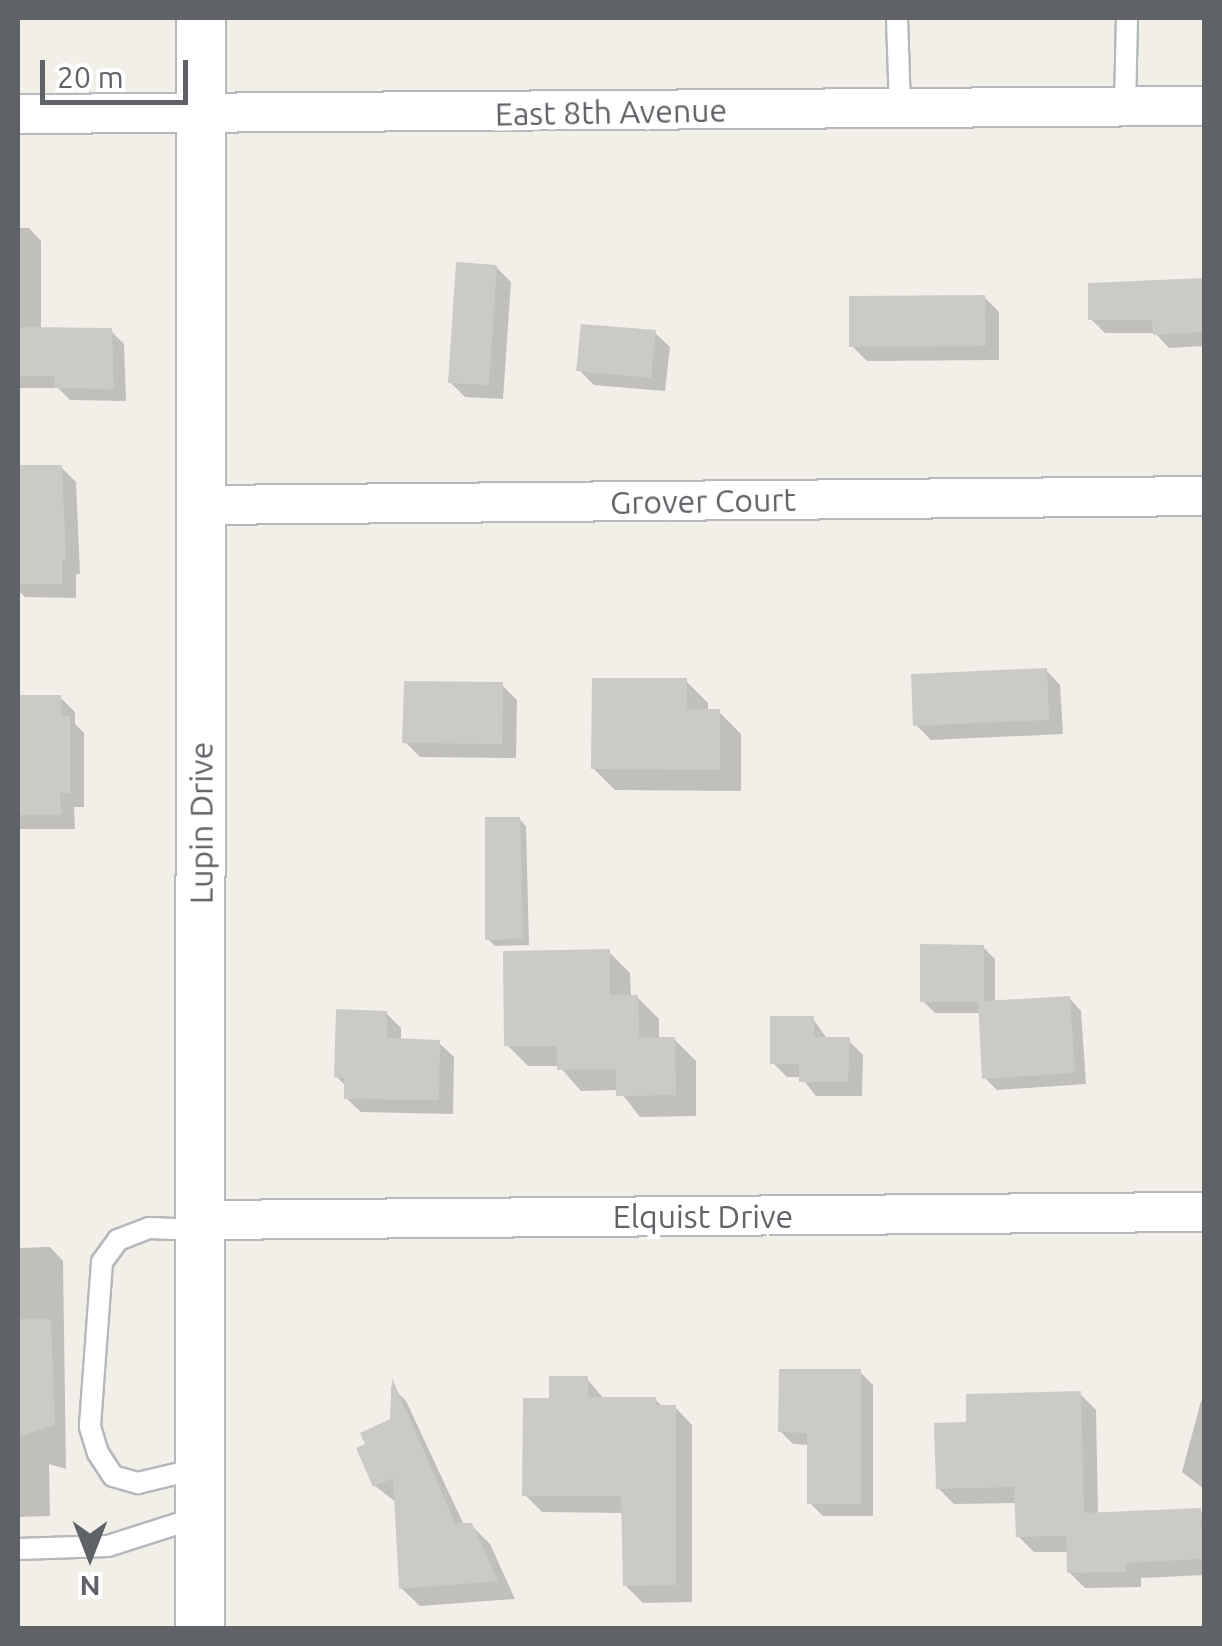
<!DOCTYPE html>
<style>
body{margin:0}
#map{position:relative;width:1222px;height:1646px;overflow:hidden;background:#f1efe8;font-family:Ubuntu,sans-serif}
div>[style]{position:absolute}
.shadow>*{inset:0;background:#0003}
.building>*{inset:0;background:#cccac5}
.roads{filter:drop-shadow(2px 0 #b5b8bc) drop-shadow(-2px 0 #b5b8bc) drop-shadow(0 2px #b5b8bc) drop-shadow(0 -2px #b5b8bc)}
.service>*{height:20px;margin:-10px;padding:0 10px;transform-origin:10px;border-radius:10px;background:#fff}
.minor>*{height:38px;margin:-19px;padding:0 19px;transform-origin:19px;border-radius:19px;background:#fff}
.tertiary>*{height:48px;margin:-24px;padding:0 24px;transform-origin:24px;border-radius:24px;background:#fff}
span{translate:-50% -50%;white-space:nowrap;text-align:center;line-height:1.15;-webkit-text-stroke:10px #fff;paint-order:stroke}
.street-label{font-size:32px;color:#5f6368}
.frame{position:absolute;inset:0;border:20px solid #5f6368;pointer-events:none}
.north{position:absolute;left:40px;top:1506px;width:100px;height:100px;-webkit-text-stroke:8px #fff;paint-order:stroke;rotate:180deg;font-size:28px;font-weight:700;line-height:40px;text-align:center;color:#5f6368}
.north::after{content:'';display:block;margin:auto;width:35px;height:45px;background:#5f6368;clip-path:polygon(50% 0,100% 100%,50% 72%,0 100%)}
.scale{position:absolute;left:40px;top:60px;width:148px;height:45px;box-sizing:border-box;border:5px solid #5f6368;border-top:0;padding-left:12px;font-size:30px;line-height:35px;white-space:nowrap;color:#5f6368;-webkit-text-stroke:8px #fff;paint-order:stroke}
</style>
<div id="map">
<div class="shadow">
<i style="clip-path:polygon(335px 18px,397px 18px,397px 20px,337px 20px)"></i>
<i style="clip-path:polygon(18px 228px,29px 228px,41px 241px,41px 330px,111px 331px,124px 344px,126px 401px,70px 400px,58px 388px,18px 388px)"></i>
<i style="clip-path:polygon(496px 267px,511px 282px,503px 399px,465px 397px,450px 382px)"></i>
<i style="clip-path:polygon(1204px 280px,1204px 346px,1169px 348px,1155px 333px,1105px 333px,1091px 319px,1090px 285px)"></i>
<i style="clip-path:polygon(984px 297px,999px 312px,999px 360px,867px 361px,852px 346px)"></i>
<i style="clip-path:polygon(655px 333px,670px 347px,665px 391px,594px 385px,579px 370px)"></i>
<i style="clip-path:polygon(18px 467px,61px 467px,76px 482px,80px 574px,76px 574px,76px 598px,25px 597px,18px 590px)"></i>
<i style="clip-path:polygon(1046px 670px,1060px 685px,1063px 734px,931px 740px,916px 725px)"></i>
<i style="clip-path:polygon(686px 681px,708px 703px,708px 712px,719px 712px,741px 734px,741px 791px,615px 790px,593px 768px)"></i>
<i style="clip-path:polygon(502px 685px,517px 700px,516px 758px,420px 757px,405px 742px)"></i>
<i style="clip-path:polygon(60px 697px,75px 712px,75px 724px,84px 733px,84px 807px,74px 807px,75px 829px,18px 829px,18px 698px)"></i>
<i style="clip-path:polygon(519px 819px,526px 826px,529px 945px,495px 946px,488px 939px)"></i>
<i style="clip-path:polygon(983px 947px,995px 959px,995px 1003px,1070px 999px,1081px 1011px,1086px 1084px,997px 1090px,985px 1078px,981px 1013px,935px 1013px,923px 1001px)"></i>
<i style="clip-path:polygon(609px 952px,630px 973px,631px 997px,637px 997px,659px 1019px,659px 1039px,674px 1039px,696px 1061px,696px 1116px,640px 1117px,619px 1090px,581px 1091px,559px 1066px,528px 1066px,507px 1045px)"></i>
<i style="clip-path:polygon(386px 1013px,401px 1028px,401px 1041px,439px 1043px,454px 1057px,453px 1114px,361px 1112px,346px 1098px,347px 1087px,336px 1076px)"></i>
<i style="clip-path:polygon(813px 1019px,828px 1040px,848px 1040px,863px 1055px,862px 1096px,816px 1096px,801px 1077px,787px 1077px,773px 1063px)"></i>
<i style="clip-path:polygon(50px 1247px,63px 1261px,66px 1469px,49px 1464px,50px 1516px,18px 1517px,18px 1248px)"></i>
<i style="clip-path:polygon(860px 1372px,873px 1385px,873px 1516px,823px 1516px,810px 1503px,810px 1445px,793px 1444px,780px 1431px)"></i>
<i style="clip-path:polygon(587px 1379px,604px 1399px,655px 1399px,663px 1407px,675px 1407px,692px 1425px,692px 1602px,643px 1603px,625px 1585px,624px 1513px,542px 1512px,524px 1494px,551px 1400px)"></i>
<i style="clip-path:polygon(391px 1386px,406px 1401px,464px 1525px,471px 1525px,490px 1544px,515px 1599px,420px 1606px,401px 1588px,397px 1503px,375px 1486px,393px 1421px)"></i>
<i style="clip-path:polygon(1080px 1394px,1096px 1410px,1098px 1515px,1200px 1511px,1204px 1516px,1204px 1575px,1141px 1578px,1141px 1587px,1085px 1588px,1069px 1572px,1069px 1552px,1034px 1552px,1018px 1536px,1017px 1503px,954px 1504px,938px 1488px,969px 1424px)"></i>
<i style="clip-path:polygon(1201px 1401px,1204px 1401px,1204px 1489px,1182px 1472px)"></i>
</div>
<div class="building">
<i style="clip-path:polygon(456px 262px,497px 265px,489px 385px,448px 383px)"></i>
<i style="clip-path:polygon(1204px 278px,1204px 332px,1153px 335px,1152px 320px,1088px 320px,1088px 283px)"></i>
<i style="clip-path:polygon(985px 295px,986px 346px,849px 347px,849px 296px)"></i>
<i style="clip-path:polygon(581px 324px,656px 330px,651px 378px,576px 371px)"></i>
<i style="clip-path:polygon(18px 327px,112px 328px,114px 389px,55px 388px,54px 376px,18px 376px)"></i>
<i style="clip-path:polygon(18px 465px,62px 465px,66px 560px,62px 560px,62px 584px,18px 584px)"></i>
<i style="clip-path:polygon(1047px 668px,1049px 720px,913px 726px,911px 674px)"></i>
<i style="clip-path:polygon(592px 678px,687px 678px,687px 709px,720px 709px,720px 770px,591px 769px)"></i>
<i style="clip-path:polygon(404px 681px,503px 682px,502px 744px,402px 743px)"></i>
<i style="clip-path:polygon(18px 695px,61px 695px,62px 716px,70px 716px,70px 793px,60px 793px,61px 815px,18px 815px)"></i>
<i style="clip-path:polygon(485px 817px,520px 817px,523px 939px,485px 940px)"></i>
<i style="clip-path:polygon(920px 944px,984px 945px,984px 1001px,1070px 996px,1075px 1073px,982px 1079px,978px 1002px,920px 1002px)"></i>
<i style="clip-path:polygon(610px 949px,610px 995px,638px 995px,639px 1037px,675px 1037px,676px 1095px,616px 1096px,616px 1069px,557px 1070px,557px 1046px,504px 1046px,503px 951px)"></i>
<i style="clip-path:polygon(336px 1009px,387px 1011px,387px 1038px,440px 1040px,439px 1100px,344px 1099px,344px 1078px,334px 1077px)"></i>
<i style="clip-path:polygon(770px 1016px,814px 1016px,814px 1037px,850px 1037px,848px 1082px,799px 1082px,799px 1064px,770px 1064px)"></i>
<i style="clip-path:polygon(18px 1319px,51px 1319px,55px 1425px,18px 1437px)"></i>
<i style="clip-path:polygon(779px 1369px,861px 1369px,861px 1504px,807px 1504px,807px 1433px,778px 1432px)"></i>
<i style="clip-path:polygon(549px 1376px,588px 1376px,588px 1397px,656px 1397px,656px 1405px,676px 1405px,676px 1585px,623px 1586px,621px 1496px,522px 1496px,523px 1398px,549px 1398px)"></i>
<i style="clip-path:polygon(392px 1378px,455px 1523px,472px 1523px,498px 1581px,399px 1589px,393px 1478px,373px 1487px,356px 1448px,365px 1444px,360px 1433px,390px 1419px)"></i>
<i style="clip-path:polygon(1081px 1391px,1084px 1513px,1201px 1508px,1202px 1559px,1126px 1563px,1126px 1572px,1067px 1573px,1066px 1536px,1016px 1537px,1014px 1487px,936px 1489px,934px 1423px,966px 1422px,966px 1394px)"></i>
</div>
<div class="roads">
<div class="service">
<i style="left:897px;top:18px;width:91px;rotate:88.1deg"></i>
<i style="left:1125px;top:106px;width:88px;rotate:-88.7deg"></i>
<i style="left:201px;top:1230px;width:52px;rotate:-177.8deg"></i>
<i style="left:149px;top:1228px;width:33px;rotate:159deg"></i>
<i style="left:118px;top:1240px;width:27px;rotate:126deg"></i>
<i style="left:102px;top:1262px;width:165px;rotate:94.2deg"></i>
<i style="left:90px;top:1427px;width:27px;rotate:73deg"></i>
<i style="left:98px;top:1453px;width:27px;rotate:57deg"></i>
<i style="left:113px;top:1476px;width:26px;rotate:16deg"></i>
<i style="left:138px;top:1483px;width:65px;rotate:-13.4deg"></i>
<i style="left:18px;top:1549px;width:90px;rotate:-1.9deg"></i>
<i style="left:108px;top:1546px;width:96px;rotate:-17.7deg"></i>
</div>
<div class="minor">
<i style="left:18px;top:114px;width:1186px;rotate:-0.39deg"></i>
<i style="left:201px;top:505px;width:1003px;rotate:-0.51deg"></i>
<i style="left:201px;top:1220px;width:1003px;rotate:-0.46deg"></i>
</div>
<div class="tertiary">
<i style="left:200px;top:1628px;width:1610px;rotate:-89.96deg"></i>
</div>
</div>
<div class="street-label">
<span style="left:611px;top:112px;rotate:-1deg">East 8th Avenue</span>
<span style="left:703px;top:501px;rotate:-1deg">Grover Court</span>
<span style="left:201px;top:823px;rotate:-90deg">Lupin Drive</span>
<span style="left:703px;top:1216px">Elquist Drive</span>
</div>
<div class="frame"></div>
<div class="north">N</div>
<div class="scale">20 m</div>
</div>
